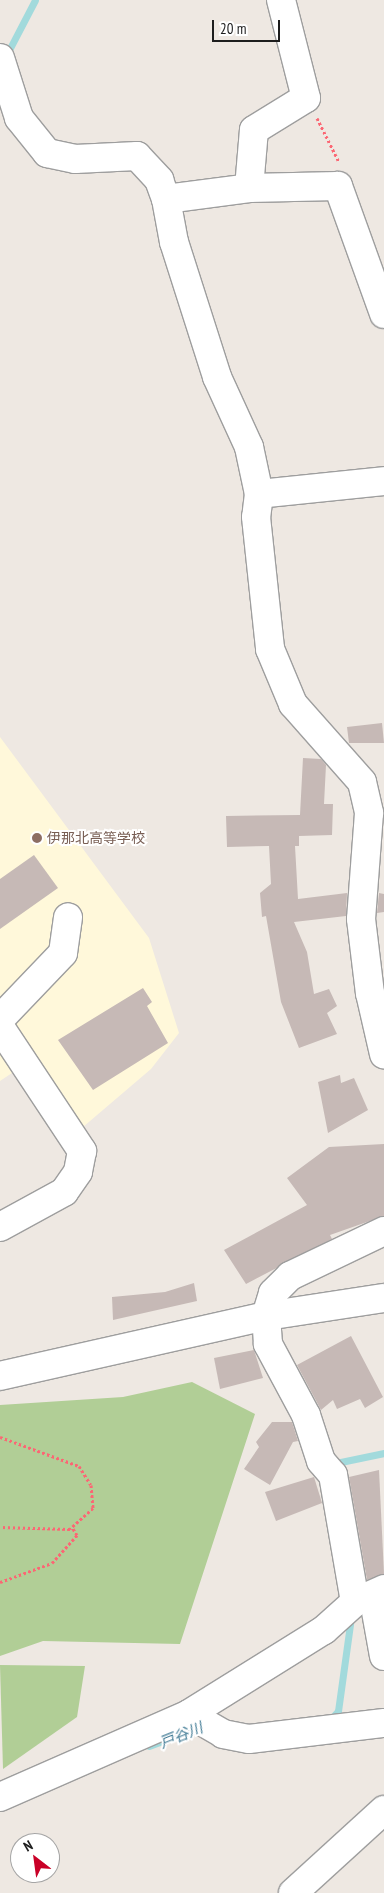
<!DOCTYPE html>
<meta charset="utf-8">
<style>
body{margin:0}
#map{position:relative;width:384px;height:1893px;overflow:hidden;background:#eee8e2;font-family:"PT Sans Narrow","Noto Sans JP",sans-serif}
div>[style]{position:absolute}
.education>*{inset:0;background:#fff8da}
.forest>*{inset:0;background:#b1ce96}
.stream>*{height:7px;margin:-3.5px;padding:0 3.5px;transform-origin:3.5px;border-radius:3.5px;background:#a2dadc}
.building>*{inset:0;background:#c6b9b6}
.path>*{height:3px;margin-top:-1.5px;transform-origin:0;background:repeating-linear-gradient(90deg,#fb6774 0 2.5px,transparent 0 5px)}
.roads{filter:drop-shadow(1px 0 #9e9e9e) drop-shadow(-1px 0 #9e9e9e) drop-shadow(0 1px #9e9e9e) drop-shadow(0 -1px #9e9e9e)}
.minor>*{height:28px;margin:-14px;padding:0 14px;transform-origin:14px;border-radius:14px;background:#fff}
.dots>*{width:14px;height:14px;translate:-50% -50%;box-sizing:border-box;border:2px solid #fff;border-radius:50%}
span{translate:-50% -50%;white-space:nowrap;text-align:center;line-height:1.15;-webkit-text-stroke:4px #fff;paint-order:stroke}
.education-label{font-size:14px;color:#785e54}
.left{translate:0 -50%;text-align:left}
.water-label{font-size:15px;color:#417b95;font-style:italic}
.north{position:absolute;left:10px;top:1833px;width:50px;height:50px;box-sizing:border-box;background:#fff;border:1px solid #a5a5a5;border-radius:50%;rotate:330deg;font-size:14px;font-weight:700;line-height:20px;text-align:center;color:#1d1d1d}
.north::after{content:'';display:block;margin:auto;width:18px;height:22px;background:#c90027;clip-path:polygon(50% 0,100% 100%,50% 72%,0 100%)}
.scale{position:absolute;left:212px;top:20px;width:68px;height:22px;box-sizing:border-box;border:2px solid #1d1d1d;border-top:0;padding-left:6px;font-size:15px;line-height:18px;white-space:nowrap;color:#1d1d1d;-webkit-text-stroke:4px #fff;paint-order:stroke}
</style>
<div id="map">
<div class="education">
<i style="clip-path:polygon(0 737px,149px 938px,179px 1033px,151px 1069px,83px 1127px,36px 1057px,0 1081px)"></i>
</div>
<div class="forest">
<i style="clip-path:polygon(192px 1382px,255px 1414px,180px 1644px,43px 1641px,0 1656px,0 1405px,123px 1397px)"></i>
<i style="clip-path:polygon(0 1665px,85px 1666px,77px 1717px,3px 1769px)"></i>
</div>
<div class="stream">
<i style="left:9px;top:50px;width:56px;rotate:-62.5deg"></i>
<i style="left:331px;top:1464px;width:54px;rotate:-11.7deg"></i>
<i style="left:329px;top:1721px;width:13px;rotate:-48deg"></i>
<i style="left:338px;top:1711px;width:88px;rotate:-82.1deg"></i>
<i style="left:149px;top:1746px;width:51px;rotate:-20.6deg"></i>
</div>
<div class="building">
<i style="clip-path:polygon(382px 723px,384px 743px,349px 743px,347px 727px)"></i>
<i style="clip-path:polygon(303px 758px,321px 759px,326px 765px,324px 804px,333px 804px,332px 835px,299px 836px,299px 846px,295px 846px,298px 899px,347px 893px,346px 916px,294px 922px,307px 952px,314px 994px,329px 989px,337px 1006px,327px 1013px,337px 1034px,299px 1048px,281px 1002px,266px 916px,262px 917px,260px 893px,271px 884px,269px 846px,227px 847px,226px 816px,300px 815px)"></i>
<i style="clip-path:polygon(34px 855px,58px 888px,0 929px,0 879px)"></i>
<i style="clip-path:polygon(379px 893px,384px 894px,384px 912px,377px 913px)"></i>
<i style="clip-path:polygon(143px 988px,152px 1002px,147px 1006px,168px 1043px,93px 1090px,58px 1040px)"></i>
<i style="clip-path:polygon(340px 1075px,341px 1083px,354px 1078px,368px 1110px,328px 1133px,318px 1082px)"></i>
<i style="clip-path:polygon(384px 1144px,384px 1216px,330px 1235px,332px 1239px,246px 1284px,224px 1250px,307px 1205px,287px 1178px,329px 1147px)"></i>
<i style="clip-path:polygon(194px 1283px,197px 1301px,113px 1320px,112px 1297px,165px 1292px)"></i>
<i style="clip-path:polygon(351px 1336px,383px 1397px,365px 1408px,360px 1399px,337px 1409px,333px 1400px,321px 1410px,297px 1365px)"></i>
<i style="clip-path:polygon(254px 1350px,263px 1378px,220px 1389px,214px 1358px)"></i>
<i style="clip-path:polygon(272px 1422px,292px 1422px,298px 1441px,293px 1442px,270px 1485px,244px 1469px,259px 1447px,256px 1442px)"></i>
<i style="clip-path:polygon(379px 1470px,384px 1574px,367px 1580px,349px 1477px)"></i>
<i style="clip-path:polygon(314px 1477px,322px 1503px,276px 1521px,265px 1492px)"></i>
</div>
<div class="path">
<i style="left:317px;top:118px;width:49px;rotate:63.4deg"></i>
<i style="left:0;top:1437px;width:84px;rotate:20.2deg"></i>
<i style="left:79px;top:1466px;width:22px;rotate:58deg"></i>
<i style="left:91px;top:1485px;width:23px;rotate:85deg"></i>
<i style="left:93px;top:1508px;width:31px;rotate:138deg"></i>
<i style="left:70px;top:1529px;width:70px;rotate:-178.4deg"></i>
<i style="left:0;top:1582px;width:55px;rotate:-20.1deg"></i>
<i style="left:52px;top:1563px;width:38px;rotate:-48deg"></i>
<i style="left:77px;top:1535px;width:9px;rotate:-122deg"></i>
</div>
<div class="roads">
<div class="minor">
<i style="left:0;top:58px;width:63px;rotate:72.4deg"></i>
<i style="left:19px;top:118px;width:45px;rotate:51.3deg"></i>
<i style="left:47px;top:153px;width:29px;rotate:12deg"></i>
<i style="left:75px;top:159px;width:62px;rotate:-2.8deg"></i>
<i style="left:137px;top:156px;width:33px;rotate:47deg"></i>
<i style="left:159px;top:180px;width:20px;rotate:70deg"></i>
<i style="left:166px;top:199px;width:44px;rotate:79.5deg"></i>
<i style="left:174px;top:242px;width:142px;rotate:72.3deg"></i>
<i style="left:217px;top:377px;width:77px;rotate:65.4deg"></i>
<i style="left:249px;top:447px;width:48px;rotate:78deg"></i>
<i style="left:259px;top:494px;width:23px;rotate:97deg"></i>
<i style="left:256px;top:517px;width:133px;rotate:83.9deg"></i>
<i style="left:270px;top:649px;width:60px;rotate:67.3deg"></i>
<i style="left:293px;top:704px;width:104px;rotate:48.5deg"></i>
<i style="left:362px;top:782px;width:32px;rotate:77deg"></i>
<i style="left:369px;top:813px;width:106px;rotate:94.3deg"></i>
<i style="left:361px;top:919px;width:75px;rotate:83.1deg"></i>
<i style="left:370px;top:993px;width:63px;rotate:77.1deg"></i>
<i style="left:249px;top:188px;width:58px;rotate:-85.1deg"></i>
<i style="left:254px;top:130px;width:61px;rotate:-31.6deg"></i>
<i style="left:306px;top:98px;width:101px;rotate:-104.3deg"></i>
<i style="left:166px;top:199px;width:84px;rotate:-7.5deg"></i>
<i style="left:249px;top:188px;width:89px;rotate:-1.3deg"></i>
<i style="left:338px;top:186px;width:136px;rotate:70.2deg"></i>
<i style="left:259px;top:494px;width:126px;rotate:-5.9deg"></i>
<i style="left:0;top:1019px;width:91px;rotate:-46.3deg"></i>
<i style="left:63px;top:953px;width:36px;rotate:-82deg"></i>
<i style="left:0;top:1027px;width:149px;rotate:56.5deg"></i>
<i style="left:82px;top:1151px;width:21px;rotate:101deg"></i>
<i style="left:78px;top:1172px;width:24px;rotate:125deg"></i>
<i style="left:64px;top:1192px;width:73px;rotate:151.3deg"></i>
<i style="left:0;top:1376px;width:273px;rotate:-12.7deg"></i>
<i style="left:266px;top:1316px;width:119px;rotate:-8.7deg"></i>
<i style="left:373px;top:1595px;width:62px;rotate:79.8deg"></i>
<i style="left:355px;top:1602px;width:129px;rotate:-99.8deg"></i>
<i style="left:333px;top:1475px;width:18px;rotate:-131deg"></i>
<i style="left:321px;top:1461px;width:48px;rotate:-108.1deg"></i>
<i style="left:306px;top:1415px;width:81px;rotate:-118.2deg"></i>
<i style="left:268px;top:1344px;width:28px;rotate:-94deg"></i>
<i style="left:266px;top:1316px;width:24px;rotate:-73deg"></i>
<i style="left:273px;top:1293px;width:24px;rotate:-45deg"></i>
<i style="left:290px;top:1276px;width:104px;rotate:-25.6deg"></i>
<i style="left:189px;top:1714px;width:39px;rotate:30deg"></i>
<i style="left:223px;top:1734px;width:26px;rotate:11deg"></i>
<i style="left:249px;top:1739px;width:136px;rotate:-6.8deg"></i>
<i style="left:0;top:1797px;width:206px;rotate:-23.7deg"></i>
<i style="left:189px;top:1714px;width:159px;rotate:-31.9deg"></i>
<i style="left:324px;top:1630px;width:42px;rotate:-42.1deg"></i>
<i style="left:355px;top:1602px;width:32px;rotate:-24deg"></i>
<i style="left:293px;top:1893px;width:123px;rotate:-42.4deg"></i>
</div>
</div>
<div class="dots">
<i style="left:37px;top:838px;background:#8d6e63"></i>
</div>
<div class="education-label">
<span class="left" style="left:47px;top:838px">伊那北高等学校</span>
</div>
<div class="water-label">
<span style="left:181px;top:1735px;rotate:-22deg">戸谷川</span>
</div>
<div class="north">N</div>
<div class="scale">20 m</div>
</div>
